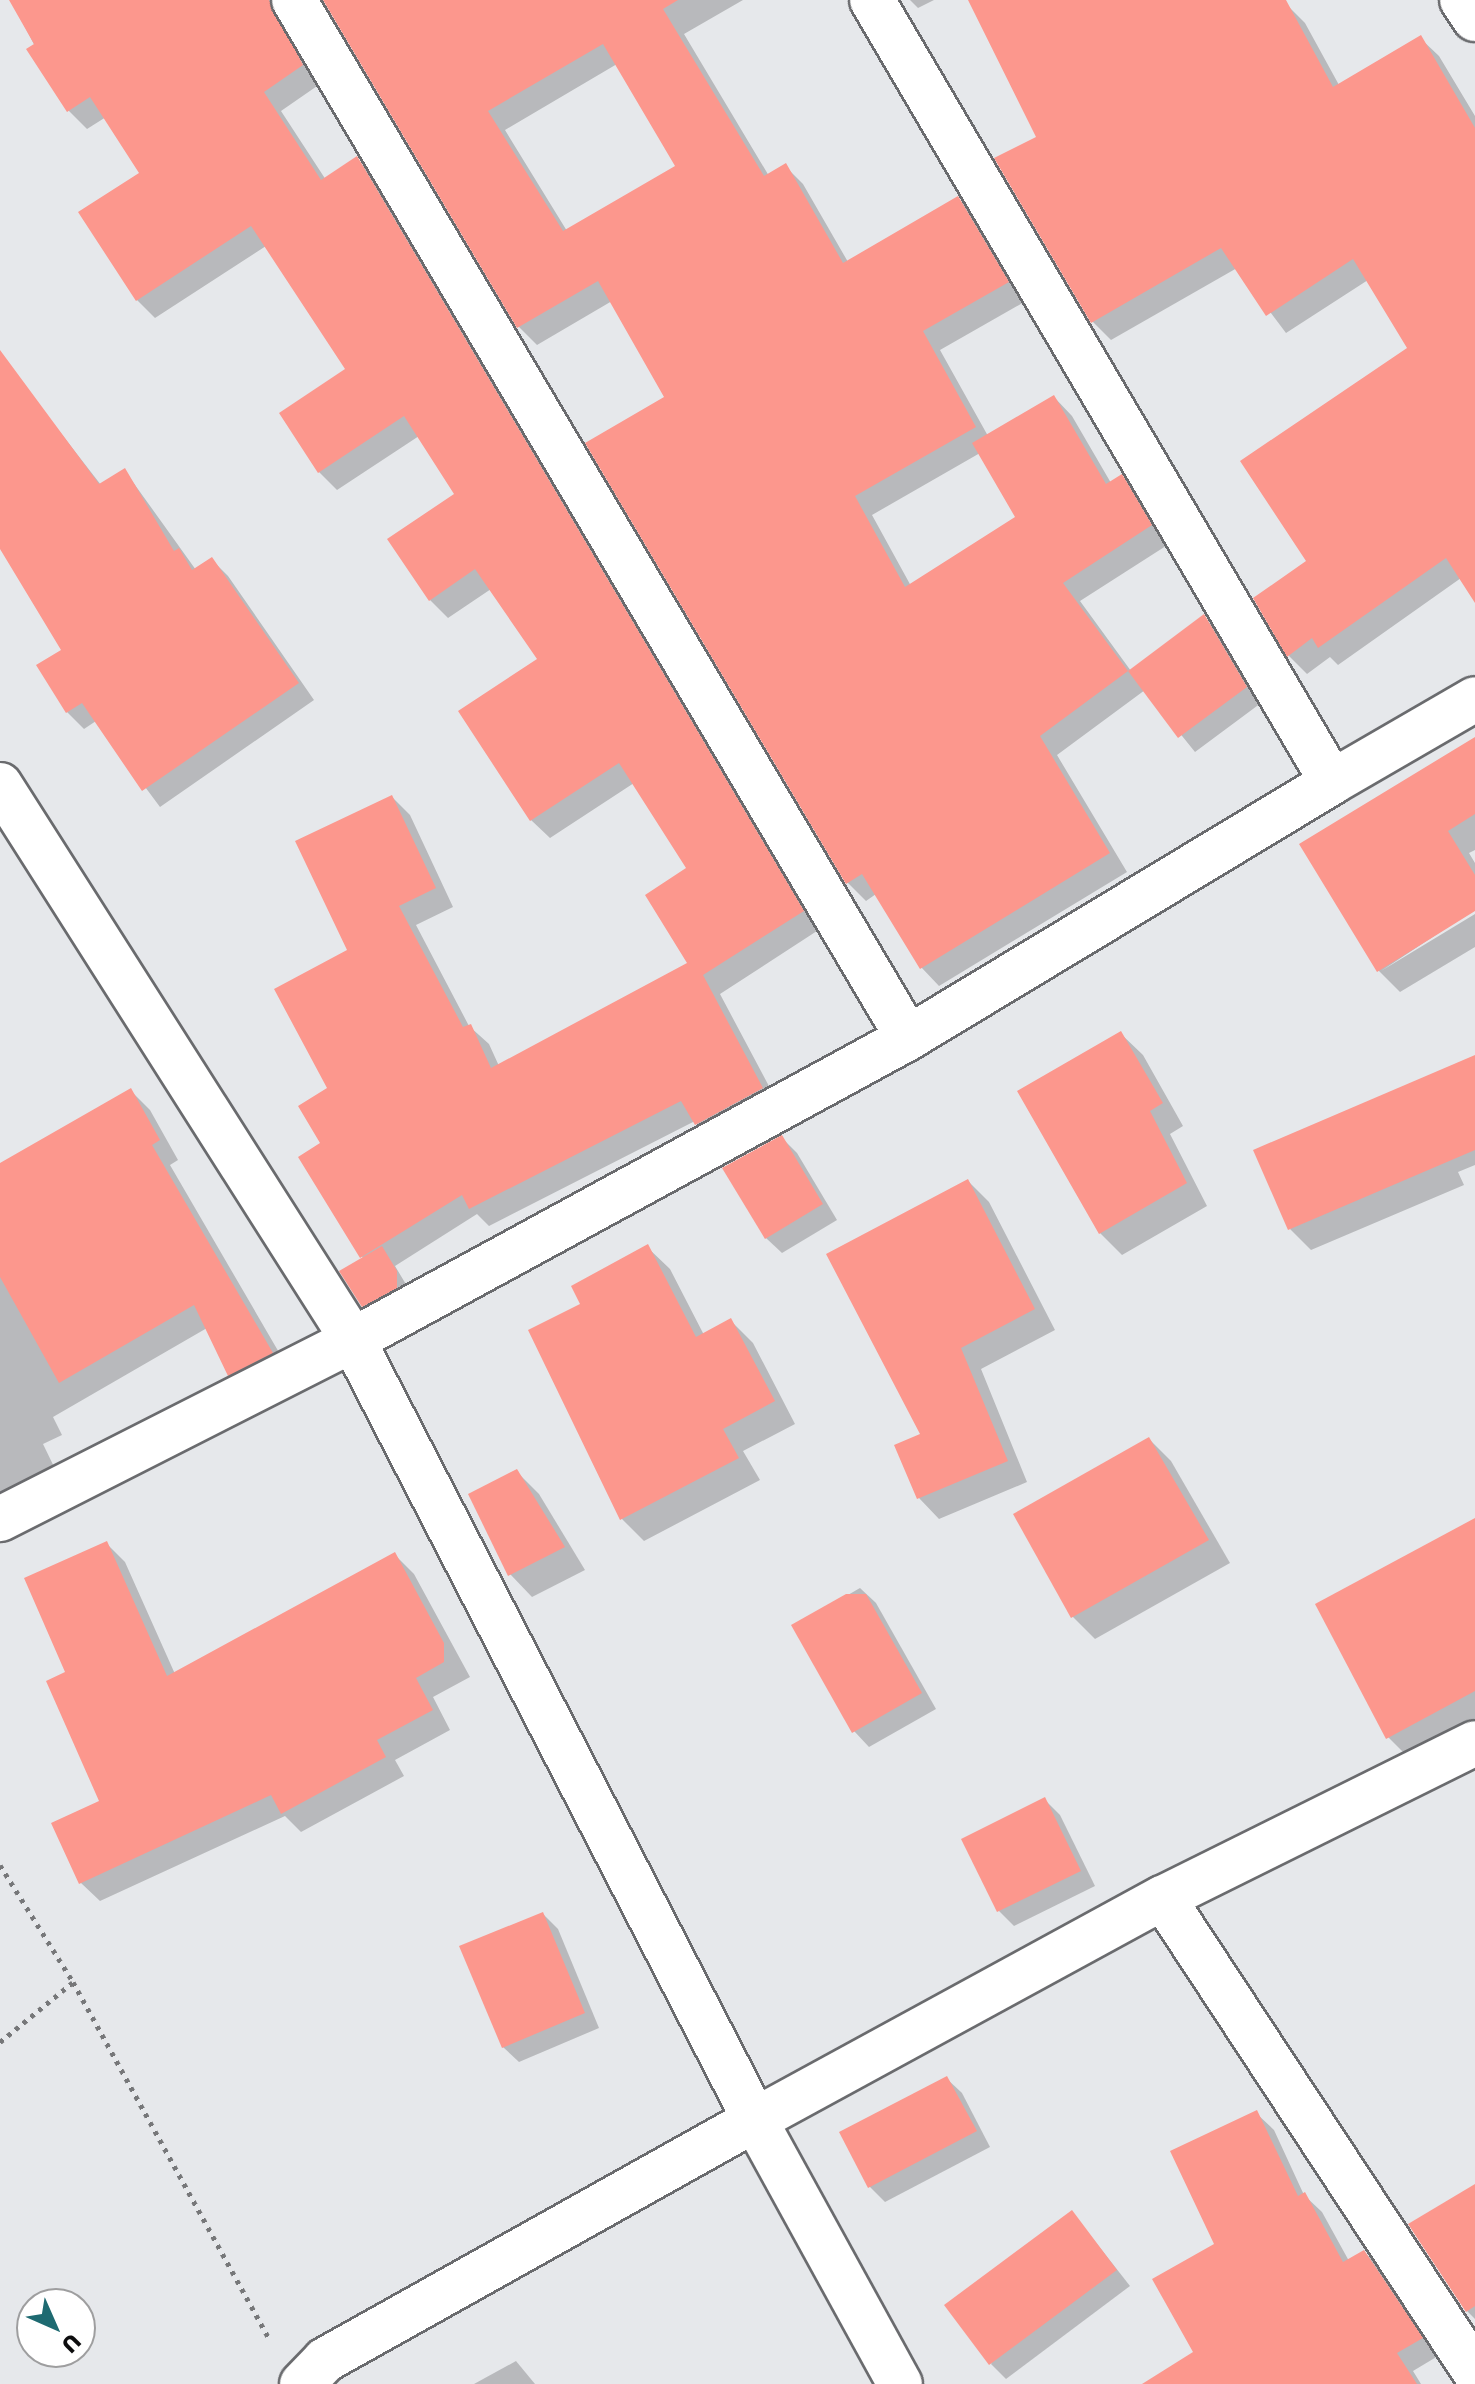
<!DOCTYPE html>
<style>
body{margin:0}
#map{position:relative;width:1475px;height:2384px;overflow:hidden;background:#e6e8eb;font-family:"Golos Text",sans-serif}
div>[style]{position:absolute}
.shadow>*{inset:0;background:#0003}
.building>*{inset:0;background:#fc978d}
.path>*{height:5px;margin-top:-2.5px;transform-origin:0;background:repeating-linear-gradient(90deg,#767779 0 4px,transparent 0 10px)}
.roads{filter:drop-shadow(2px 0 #6a6b6e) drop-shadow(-2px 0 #6a6b6e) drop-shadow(0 2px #6a6b6e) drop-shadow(0 -2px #6a6b6e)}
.minor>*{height:44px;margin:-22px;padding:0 22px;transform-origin:22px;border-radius:22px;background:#fff}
span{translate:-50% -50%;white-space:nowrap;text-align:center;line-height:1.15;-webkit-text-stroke:6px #fff;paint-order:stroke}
.north{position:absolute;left:16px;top:2288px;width:80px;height:80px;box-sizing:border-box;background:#fff;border:2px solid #9e9e9f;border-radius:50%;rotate:135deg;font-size:22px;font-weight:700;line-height:32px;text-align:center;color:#0d0d0e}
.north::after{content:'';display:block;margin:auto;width:28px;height:36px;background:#1e6a71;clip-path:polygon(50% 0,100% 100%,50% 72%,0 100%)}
</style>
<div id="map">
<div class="shadow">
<i style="clip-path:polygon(11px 0,298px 0,320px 84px,281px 111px,326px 180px,357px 159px,375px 177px,820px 929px,720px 994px,780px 1107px,715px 1142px,695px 1121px,489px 1226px,477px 1214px,395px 1266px,410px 1291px,370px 1313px,363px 1306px,363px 1259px,323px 1143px,350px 951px,392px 797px,410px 815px,453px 907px,416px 925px,469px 1026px,489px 1044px,499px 1066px,690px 964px,688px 869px,634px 783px,550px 838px,531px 820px,460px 712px,539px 660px,491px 589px,448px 618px,430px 600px,456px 494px,419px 436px,337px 490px,319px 472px,347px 370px,266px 246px,155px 318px,137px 300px,142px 173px,106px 117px,87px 129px,68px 110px)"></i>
<i style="clip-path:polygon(evenodd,325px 0,743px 0,684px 34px,769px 176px,785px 166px,803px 184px,848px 262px,958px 198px,976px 217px,1026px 301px,940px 350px,988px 436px,1054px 397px,1072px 416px,1111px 483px,1122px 476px,1140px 495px,1169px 544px,1080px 601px,1131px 671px,1204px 617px,1219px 632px,1261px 703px,1195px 752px,1145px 690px,1057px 755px,1127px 872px,939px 986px,921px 967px,876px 894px,866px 901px,847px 882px,667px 397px,612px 301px,537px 345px,518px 326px,325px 0,617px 64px,678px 167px,567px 231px,505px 130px,617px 64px,325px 0,980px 453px,1018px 518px,911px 586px,872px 515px,980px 453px)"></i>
<i style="clip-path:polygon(910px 0,934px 0,918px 8px)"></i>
<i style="clip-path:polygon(970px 0,1265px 0,1287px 5px,1305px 23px,1339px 85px,1420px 38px,1439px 56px,1475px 116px,1475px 600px,1461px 578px,1338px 665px,1330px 657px,1307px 674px,1289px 656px,1309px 561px,1410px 349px,1368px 280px,1286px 333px,1237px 268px,1111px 340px,1093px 322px,1038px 138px)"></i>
<i style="clip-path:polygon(18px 378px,101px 485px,125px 471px,196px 570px,212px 560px,228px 576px,314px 700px,160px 807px,96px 721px,84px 729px,67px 712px,64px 651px,0 545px,0 392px)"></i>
<i style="clip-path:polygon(1475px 748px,1475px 850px,1469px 853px,1475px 863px,1475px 909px,1381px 971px,1475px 914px,1475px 947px,1400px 992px,1378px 970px)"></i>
<i style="clip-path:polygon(1120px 1033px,1143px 1055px,1183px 1126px,1170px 1134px,1207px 1206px,1122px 1255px,1100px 1233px)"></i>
<i style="clip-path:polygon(1475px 1057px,1475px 1165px,1458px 1172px,1464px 1185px,1311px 1250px,1290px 1229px)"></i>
<i style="clip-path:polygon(131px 1091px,150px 1110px,178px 1160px,170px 1165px,291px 1373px,249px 1394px,229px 1374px,207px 1328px,53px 1417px,62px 1435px,43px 1444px,58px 1475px,0 1505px,0 1165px)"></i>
<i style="clip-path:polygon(782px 1138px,797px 1153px,837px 1220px,782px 1253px,766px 1238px,725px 1168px)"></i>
<i style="clip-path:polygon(968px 1181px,989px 1202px,1055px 1330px,981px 1369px,1027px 1482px,939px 1519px,919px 1498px,922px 1435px)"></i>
<i style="clip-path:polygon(647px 1247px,670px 1269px,704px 1335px,731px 1321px,753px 1343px,795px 1424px,743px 1451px,760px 1480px,644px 1541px,622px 1519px)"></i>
<i style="clip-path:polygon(1149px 1439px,1171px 1461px,1230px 1563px,1095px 1639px,1073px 1617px,1015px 1515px)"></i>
<i style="clip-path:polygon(517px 1472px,539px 1494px,585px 1570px,532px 1597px,510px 1574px)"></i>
<i style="clip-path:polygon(1475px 1525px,1475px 1725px,1410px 1759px,1388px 1737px)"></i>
<i style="clip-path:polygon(106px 1543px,125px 1562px,175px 1674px,395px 1555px,414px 1574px,470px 1677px,433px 1697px,450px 1730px,395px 1760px,404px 1776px,301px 1832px,285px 1816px,100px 1901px,81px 1883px,101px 1802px,67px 1673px)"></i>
<i style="clip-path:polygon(860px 1588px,876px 1603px,936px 1709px,869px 1747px,854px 1731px,794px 1626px)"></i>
<i style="clip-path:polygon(1044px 1799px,1060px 1815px,1095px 1886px,1014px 1926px,999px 1911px)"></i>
<i style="clip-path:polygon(543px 1914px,558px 1929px,599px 2028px,519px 2062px,503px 2047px)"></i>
<i style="clip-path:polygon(946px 2078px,962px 2093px,990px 2147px,885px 2202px,870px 2187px,842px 2133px)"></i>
<i style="clip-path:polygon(1256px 2113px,1274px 2130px,1304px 2195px,1322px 2212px,1349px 2261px,1364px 2252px,1382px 2269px,1438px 2356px,1413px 2371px,1421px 2384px,1145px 2384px,1196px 2353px,1217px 2244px)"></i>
<i style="clip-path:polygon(1475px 2187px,1475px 2319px,1467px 2311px)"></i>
<i style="clip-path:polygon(1072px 2212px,1130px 2286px,1006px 2379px,991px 2364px)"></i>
<i style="clip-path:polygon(516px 2361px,535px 2384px,474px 2384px)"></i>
</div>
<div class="building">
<i style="clip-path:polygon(9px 0,269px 0,303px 65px,264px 92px,321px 180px,357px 156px,804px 911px,703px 975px,763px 1088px,695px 1125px,681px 1101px,469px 1209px,462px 1195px,360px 1258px,298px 1157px,320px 1143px,298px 1106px,327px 1088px,274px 989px,347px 950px,295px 841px,392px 795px,436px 888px,399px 906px,463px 1027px,471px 1024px,491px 1068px,687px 963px,645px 895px,686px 868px,619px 763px,530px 821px,458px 711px,537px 659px,475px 569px,429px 601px,387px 539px,454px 494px,404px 416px,318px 473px,279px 413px,345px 369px,251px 226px,136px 301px,78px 212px,139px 173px,90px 97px,67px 112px,26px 49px,34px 44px)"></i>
<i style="clip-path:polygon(evenodd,323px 0,678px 0,663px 9px,764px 176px,786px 163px,843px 263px,958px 196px,1009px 282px,923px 331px,976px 427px,855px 496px,905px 587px,1015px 517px,972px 443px,1054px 395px,1106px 484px,1122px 474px,1152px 525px,1063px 583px,1128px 671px,1040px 736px,1110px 853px,920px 969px,862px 874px,846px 884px,585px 443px,664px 397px,598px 281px,517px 328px,323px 0,603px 44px,675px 166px,563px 231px,488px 111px,603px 44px)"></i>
<i style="clip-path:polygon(968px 0,1286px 0,1333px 87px,1421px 35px,1475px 128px,1475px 603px,1446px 558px,1318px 648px,1312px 638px,1287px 657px,1253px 598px,1306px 561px,1240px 461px,1407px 348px,1353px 259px,1266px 316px,1221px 248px,1091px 323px,994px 158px,1036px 137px)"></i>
<i style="clip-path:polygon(0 350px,99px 484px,125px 468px,174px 551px,179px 548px,192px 570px,212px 557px,299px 683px,142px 791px,82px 703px,66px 713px,36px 665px,61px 650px,0 549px)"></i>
<i style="clip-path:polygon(1204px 614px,1247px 687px,1178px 738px,1128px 671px)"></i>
<i style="clip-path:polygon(1475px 737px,1475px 814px,1448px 831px,1475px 875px,1475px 911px,1377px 972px,1299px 844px)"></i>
<i style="clip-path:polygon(1121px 1031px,1163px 1103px,1150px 1111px,1187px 1183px,1099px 1234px,1017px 1091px)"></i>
<i style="clip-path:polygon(1475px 1055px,1475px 1150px,1288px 1230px,1253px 1150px)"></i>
<i style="clip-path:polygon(131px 1088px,160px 1140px,152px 1145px,273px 1353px,228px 1376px,194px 1305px,59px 1383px,0 1277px,0 1163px)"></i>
<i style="clip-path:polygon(782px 1135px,823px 1204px,765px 1239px,722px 1168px)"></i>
<i style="clip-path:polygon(968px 1179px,1035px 1309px,961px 1348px,1008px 1461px,917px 1499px,894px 1445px,920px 1434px,826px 1254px)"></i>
<i style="clip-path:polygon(648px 1244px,696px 1337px,731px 1318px,775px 1401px,723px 1429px,739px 1458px,620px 1520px,528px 1330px,580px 1304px,571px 1286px)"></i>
<i style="clip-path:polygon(382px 1246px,397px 1271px,397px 1288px,362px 1307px,339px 1271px)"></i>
<i style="clip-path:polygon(1149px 1437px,1209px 1540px,1071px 1618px,1013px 1514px)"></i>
<i style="clip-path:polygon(517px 1469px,565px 1547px,508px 1576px,468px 1494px)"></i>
<i style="clip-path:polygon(1475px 1518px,1475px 1691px,1386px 1739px,1315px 1604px)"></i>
<i style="clip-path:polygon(107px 1541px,167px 1676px,395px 1552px,444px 1643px,444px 1662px,416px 1678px,433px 1710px,377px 1740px,386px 1757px,281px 1814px,271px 1795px,79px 1884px,51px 1823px,99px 1801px,46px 1681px,65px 1672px,24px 1578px)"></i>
<i style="clip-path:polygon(846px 1594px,866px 1594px,922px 1693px,852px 1733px,791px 1625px)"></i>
<i style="clip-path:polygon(1045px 1797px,1081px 1871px,997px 1912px,961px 1839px)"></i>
<i style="clip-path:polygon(543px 1912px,585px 2013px,502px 2048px,459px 1946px)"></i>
<i style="clip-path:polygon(947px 2076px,977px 2131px,868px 2188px,839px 2132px)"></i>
<i style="clip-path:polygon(1257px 2110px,1298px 2196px,1305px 2192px,1343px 2262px,1364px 2250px,1423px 2338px,1397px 2353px,1417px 2384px,1142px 2384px,1193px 2352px,1152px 2279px,1214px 2244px,1170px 2151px)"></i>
<i style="clip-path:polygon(1475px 2184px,1475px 2306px,1466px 2312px,1408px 2224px)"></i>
<i style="clip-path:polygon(1072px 2210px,1117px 2270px,989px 2365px,944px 2305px)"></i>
</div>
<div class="path">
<i style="left:0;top:1865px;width:138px;rotate:58deg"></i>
<i style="left:73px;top:1982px;width:409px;rotate:61.2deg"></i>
<i style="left:0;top:2042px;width:94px;rotate:-39.4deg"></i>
</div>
<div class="roads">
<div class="minor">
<i style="left:294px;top:0;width:1206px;rotate:59.39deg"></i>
<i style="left:872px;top:0;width:907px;rotate:59.53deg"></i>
<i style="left:1332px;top:782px;width:165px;rotate:-30.1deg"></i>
<i style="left:1462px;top:0;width:23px;rotate:56deg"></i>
<i style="left:0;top:785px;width:658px;rotate:57.54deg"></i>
<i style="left:353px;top:1340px;width:396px;rotate:153.1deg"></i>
<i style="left:1163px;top:1898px;width:567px;rotate:56.65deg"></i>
<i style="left:302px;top:2384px;width:33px;rotate:-46deg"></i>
<i style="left:325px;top:2360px;width:492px;rotate:-29.2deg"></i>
<i style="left:755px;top:2120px;width:464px;rotate:-28.6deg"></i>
<i style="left:1163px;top:1898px;width:348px;rotate:-26.4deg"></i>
<i style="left:900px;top:2384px;width:301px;rotate:-118.8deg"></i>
<i style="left:755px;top:2120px;width:877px;rotate:-117.27deg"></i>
<i style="left:353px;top:1340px;width:632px;rotate:-28.55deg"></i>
<i style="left:908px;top:1038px;width:495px;rotate:-31.1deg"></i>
</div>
</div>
<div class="north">U</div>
</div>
